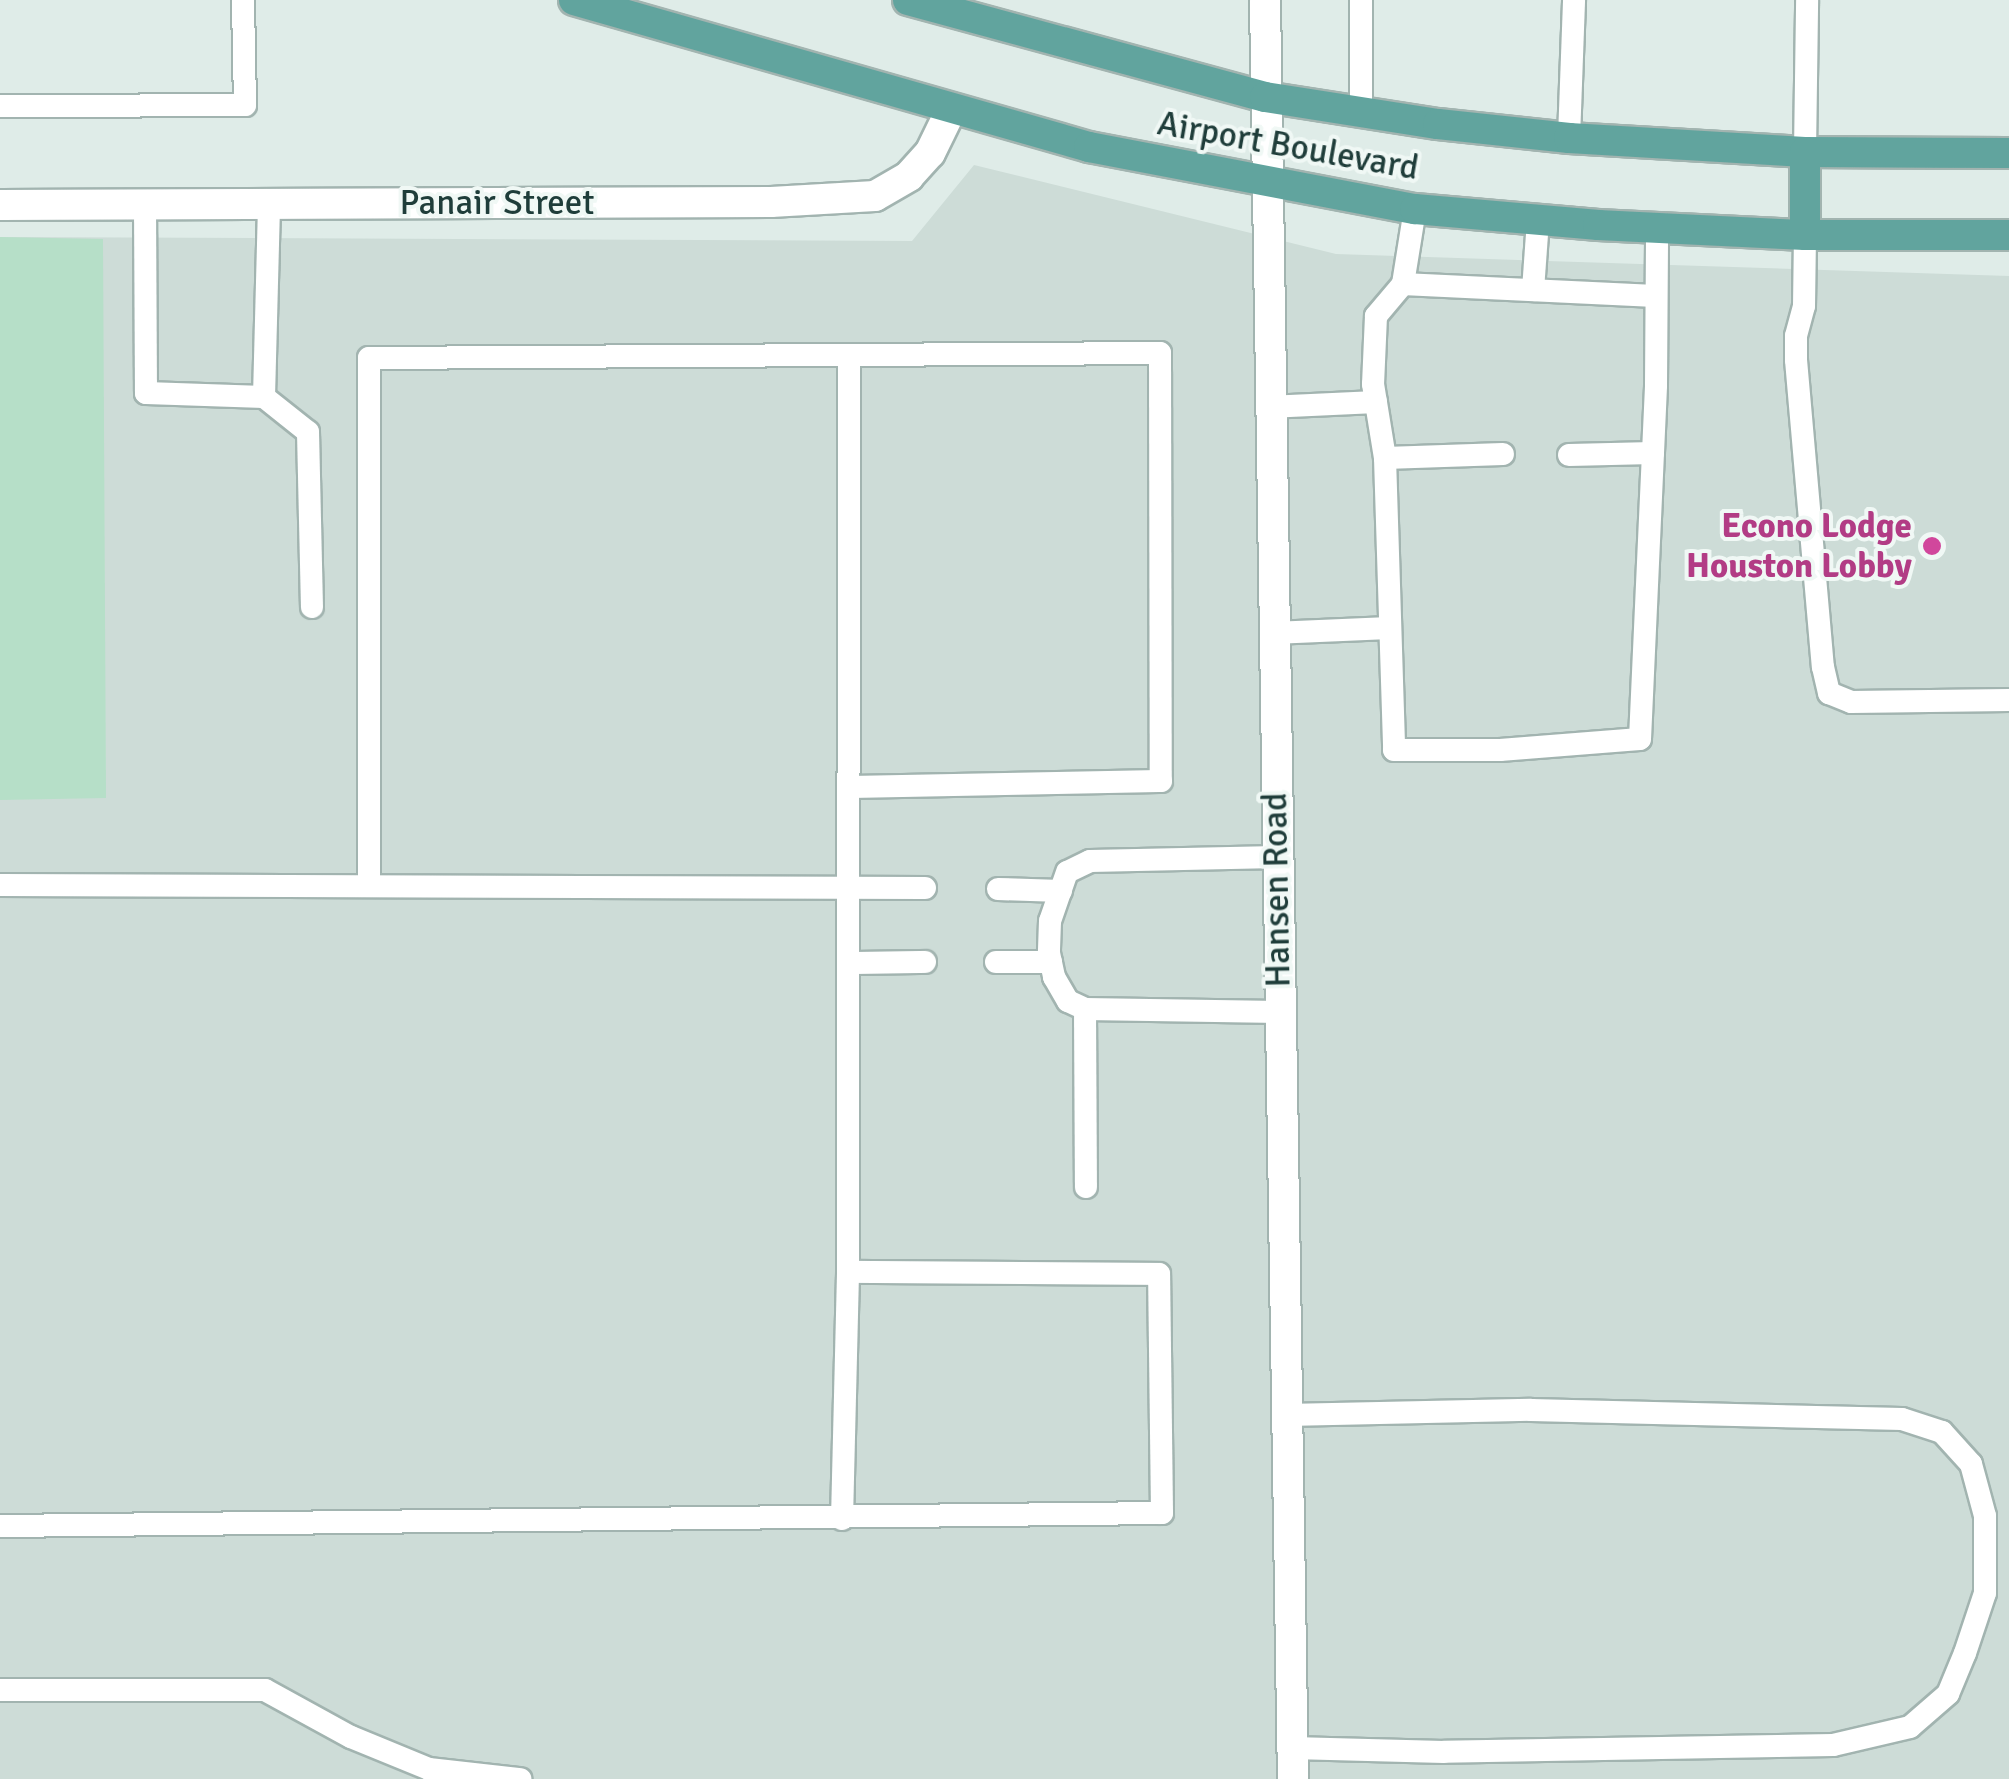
<!DOCTYPE html>
<style>
body{margin:0}
#map{position:relative;width:2009px;height:1779px;overflow:hidden;background:#dfece8;font-family:Signika,sans-serif}
div>[style]{position:absolute}
.built>*{inset:0;background:#cddcd7}
.green>*{inset:0;background:#b6dfc8}
.roads{filter:drop-shadow(2px 0 #a2b4b0) drop-shadow(-2px 0 #a2b4b0) drop-shadow(0 2px #a2b4b0) drop-shadow(0 -2px #a2b4b0)}
.service>*{height:22px;margin:-11px;padding:0 11px;transform-origin:11px;border-radius:11px;background:#fff}
.minor>*{height:30px;margin:-15px;padding:0 15px;transform-origin:15px;border-radius:15px;background:#fff}
.primary>*{height:30px;margin:-15px;padding:0 15px;transform-origin:15px;border-radius:15px;background:#61a49e}
.dots>*{width:28px;height:28px;translate:-50% -50%;box-sizing:border-box;border:5px solid #f0f8f5;border-radius:50%}
span{translate:-50% -50%;white-space:nowrap;text-align:center;line-height:1.15;-webkit-text-stroke:8px #f0f8f5;paint-order:stroke}
.street-label{font-size:35px;color:#1f3d3a}
.hotel-label{font-size:35px;color:#b23c85;font-weight:700}
.right{translate:-100% -50%;text-align:right}
</style>
<div id="map">
<div class="built">
<i style="clip-path:polygon(974px 165px,1336px 254px,2009px 276px,2009px 1779px,0 1779px,0 237px,912px 241px)"></i>
</div>
<div class="green">
<i style="clip-path:polygon(0 237px,103px 239px,106px 798px,0 800px)"></i>
</div>
<div class="roads">
<div class="service">
<i style="left:0;top:106px;width:245px;rotate:-0.2deg"></i>
<i style="left:245px;top:105px;width:105px;rotate:-91.1deg"></i>
<i style="left:1361px;top:111px;width:111px;rotate:-90deg"></i>
<i style="left:1569px;top:138px;width:138px;rotate:-87.9deg"></i>
<i style="left:1805px;top:152px;width:152px;rotate:-89.2deg"></i>
<i style="left:145px;top:204px;width:189px;rotate:89.7deg"></i>
<i style="left:146px;top:393px;width:118px;rotate:1.9deg"></i>
<i style="left:264px;top:397px;width:56px;rotate:38.5deg"></i>
<i style="left:308px;top:432px;width:175px;rotate:88.7deg"></i>
<i style="left:1415px;top:209px;width:76px;rotate:99.1deg"></i>
<i style="left:1403px;top:284px;width:42px;rotate:130.2deg"></i>
<i style="left:1376px;top:316px;width:68px;rotate:92.5deg"></i>
<i style="left:1373px;top:384px;width:75px;rotate:80.8deg"></i>
<i style="left:1385px;top:458px;width:292px;rotate:88.2deg"></i>
<i style="left:1394px;top:750px;width:106px"></i>
<i style="left:1500px;top:750px;width:140px;rotate:-4.5deg"></i>
<i style="left:1640px;top:739px;width:354px;rotate:-87.4deg"></i>
<i style="left:1656px;top:385px;width:158px;rotate:-89.6deg"></i>
<i style="left:1805px;top:235px;width:71px;rotate:90.8deg"></i>
<i style="left:1804px;top:306px;width:31px;rotate:105deg"></i>
<i style="left:1796px;top:336px;width:24px;rotate:90deg"></i>
<i style="left:1796px;top:360px;width:308px;rotate:85deg"></i>
<i style="left:1823px;top:667px;width:27px;rotate:77deg"></i>
<i style="left:1829px;top:693px;width:24px;rotate:22deg"></i>
<i style="left:1851px;top:702px;width:158px;rotate:-0.7deg"></i>
<i style="left:1403px;top:284px;width:252px;rotate:2.7deg"></i>
<i style="left:1533px;top:290px;width:70px;rotate:-85.9deg"></i>
<i style="left:264px;top:397px;width:193px;rotate:-88.5deg"></i>
<i style="left:1268px;top:407px;width:108px;rotate:-2.7deg"></i>
<i style="left:1569px;top:455px;width:84px;rotate:-1.4deg"></i>
<i style="left:1385px;top:458px;width:118px;rotate:-1.9deg"></i>
<i style="left:1272px;top:633px;width:118px;rotate:-2.4deg"></i>
<i style="left:1277px;top:857px;width:187px;rotate:178.8deg"></i>
<i style="left:1090px;top:861px;width:25px;rotate:154deg"></i>
<i style="left:1067px;top:872px;width:52px;rotate:109.1deg"></i>
<i style="left:1050px;top:921px;width:32px;rotate:92deg"></i>
<i style="left:1049px;top:953px;width:25px;rotate:78deg"></i>
<i style="left:1054px;top:977px;width:28px;rotate:60deg"></i>
<i style="left:1068px;top:1001px;width:19px;rotate:25deg"></i>
<i style="left:1085px;top:1009px;width:195px;rotate:0.9deg"></i>
<i style="left:0;top:885px;width:925px;rotate:0.19deg"></i>
<i style="left:369px;top:885px;width:527px;rotate:-90deg"></i>
<i style="left:369px;top:358px;width:791px;rotate:-0.36deg"></i>
<i style="left:1160px;top:353px;width:428px;rotate:89.9deg"></i>
<i style="left:1161px;top:781px;width:312px;rotate:178.9deg"></i>
<i style="left:998px;top:889px;width:63px;rotate:1.8deg"></i>
<i style="left:996px;top:962px;width:55px"></i>
<i style="left:849px;top:963px;width:76px;rotate:-0.8deg"></i>
<i style="left:1085px;top:1009px;width:178px;rotate:89.7deg"></i>
<i style="left:1286px;top:1415px;width:245px;rotate:-1.2deg"></i>
<i style="left:1531px;top:1410px;width:371px;rotate:1.4deg"></i>
<i style="left:1902px;top:1419px;width:42px;rotate:18deg"></i>
<i style="left:1942px;top:1432px;width:43px;rotate:47.8deg"></i>
<i style="left:1971px;top:1464px;width:54px;rotate:74.9deg"></i>
<i style="left:1985px;top:1516px;width:77px;rotate:90deg"></i>
<i style="left:1985px;top:1593px;width:63px;rotate:108.4deg"></i>
<i style="left:1965px;top:1653px;width:44px;rotate:112.5deg"></i>
<i style="left:1948px;top:1694px;width:50px;rotate:139deg"></i>
<i style="left:1910px;top:1727px;width:79px;rotate:166.8deg"></i>
<i style="left:1833px;top:1745px;width:389px;rotate:179deg"></i>
<i style="left:1444px;top:1752px;width:152px;rotate:-178.5deg"></i>
<i style="left:842px;top:1519px;width:247px;rotate:-88.6deg"></i>
<i style="left:0;top:1526px;width:1162px;rotate:-0.64deg"></i>
<i style="left:1162px;top:1513px;width:239px;rotate:-90.7deg"></i>
<i style="left:1159px;top:1274px;width:311px;rotate:-179.6deg"></i>
<i style="left:848px;top:1272px;width:917px;rotate:-89.94deg"></i>
<i style="left:0;top:1690px;width:265px"></i>
<i style="left:265px;top:1690px;width:98px;rotate:28.7deg"></i>
<i style="left:351px;top:1737px;width:84px;rotate:22.3deg"></i>
<i style="left:429px;top:1769px;width:92px;rotate:6.3deg"></i>
</div>
<div class="minor">
<i style="left:1265px;top:0;width:1779px;rotate:89.1deg"></i>
<i style="left:0;top:205px;width:771px;rotate:-0.22deg"></i>
<i style="left:771px;top:202px;width:104px;rotate:-3.3deg"></i>
<i style="left:875px;top:196px;width:39px;rotate:-30deg"></i>
<i style="left:909px;top:176px;width:31px;rotate:-48deg"></i>
<i style="left:930px;top:153px;width:48px;rotate:-64deg"></i>
</div>
<div class="primary">
<i style="left:574px;top:0;width:536px;rotate:15.93deg"></i>
<i style="left:1089px;top:147px;width:332px;rotate:10.8deg"></i>
<i style="left:1415px;top:209px;width:184px;rotate:5deg"></i>
<i style="left:1598px;top:225px;width:207px;rotate:2.8deg"></i>
<i style="left:1805px;top:235px;width:204px"></i>
<i style="left:908px;top:0;width:370px;rotate:15.2deg"></i>
<i style="left:1265px;top:97px;width:175px;rotate:8.9deg"></i>
<i style="left:1438px;top:124px;width:132px;rotate:6.1deg"></i>
<i style="left:1569px;top:138px;width:236px;rotate:3.4deg"></i>
<i style="left:1805px;top:152px;width:204px;rotate:0.3deg"></i>
<i style="left:1805px;top:235px;width:83px;rotate:-90deg"></i>
</div>
</div>
<div class="dots">
<i style="left:1932px;top:546px;background:#d1479c"></i>
</div>
<div class="street-label">
<span style="left:1288px;top:146px;rotate:10deg">Airport Boulevard</span>
<span style="left:497px;top:203px">Panair Street</span>
<span style="left:1277px;top:890px;rotate:-91deg">Hansen Road</span>
</div>
<div class="hotel-label">
<span class="right" style="left:1912px;top:546px">Econo Lodge<br>Houston Lobby</span>
</div>
</div>
